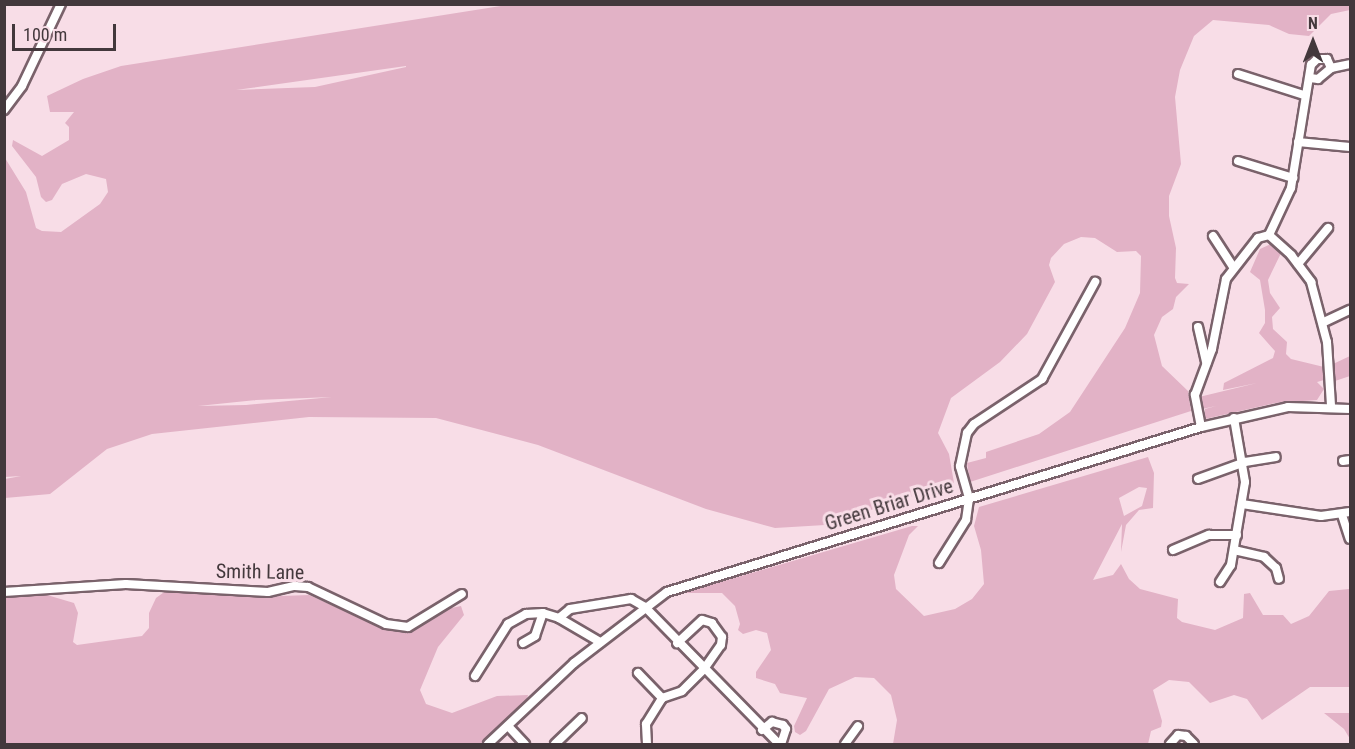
<!DOCTYPE html>
<style>
body{margin:0}
#map{position:relative;width:1355px;height:749px;overflow:hidden;background:#f8dde7;font-family:"Roboto Condensed",sans-serif}
div>[style]{position:absolute}
.green>*{inset:0;background:#e2b2c6}
.roads{filter:drop-shadow(2px 0 #7a626b) drop-shadow(-2px 0 #7a626b) drop-shadow(0 2px #7a626b) drop-shadow(0 -2px #7a626b)}
.minor>*{height:8px;margin:-4px;padding:0 4px;transform-origin:4px;border-radius:4px;background:#fff}
span{translate:-50% -50%;white-space:nowrap;text-align:center;line-height:1.15;-webkit-text-stroke:6px #f8dde7;paint-order:stroke}
.street-label{font-size:20px;color:#43383c}
.frame{position:absolute;inset:0;border:6px solid #43383c;pointer-events:none}
.north{position:absolute;left:1283px;top:12px;width:60px;height:60px;-webkit-text-stroke:4px #f8dde7;paint-order:stroke;rotate:0deg;font-size:16px;font-weight:700;line-height:24px;text-align:center;color:#43383c}
.north::after{content:'';display:block;margin:auto;width:21px;height:27px;background:#43383c;clip-path:polygon(50% 0,100% 100%,50% 72%,0 100%)}
.scale{position:absolute;left:12px;top:24px;width:104px;height:27px;box-sizing:border-box;border:3px solid #43383c;border-top:0;padding-left:8px;font-size:18px;line-height:21px;white-space:nowrap;color:#43383c;-webkit-text-stroke:4px #f8dde7;paint-order:stroke}
</style>
<div id="map">
<div class="green">
<i style="clip-path:polygon(evenodd,507px 5px,1350px 4px,1350px 10px,1331px 14px,1309px 36px,1289px 34px,1269px 25px,1213px 20px,1194px 36px,1180px 70px,1175px 97px,1181px 164px,1169px 196px,1169px 216px,1176px 248px,1175px 278px,1177px 283px,1189px 284px,1176px 297px,1173px 309px,1162px 317px,1154px 335px,1162px 366px,1188px 391px,1191px 411px,970px 482px,967px 463px,986px 458px,986px 452px,1039px 434px,1070px 412px,1125px 328px,1140px 293px,1141px 256px,1136px 251px,1117px 252px,1095px 238px,1081px 237px,1064px 244px,1051px 258px,1049px 265px,1055px 282px,1027px 334px,1000px 362px,951px 398px,938px 433px,949px 454px,954px 483px,825px 525px,775px 528px,706px 509px,538px 445px,436px 418px,309px 417px,152px 434px,107px 449px,50px 494px,5px 498px,5px 479px,21px 476px,5px 477px,5px 158px,26px 192px,36px 228px,42px 231px,61px 232px,100px 204px,108px 192px,106px 179px,86px 174px,62px 184px,52px 200px,46px 202px,41px 197px,36px 177px,12px 146px,13px 140px,42px 156px,69px 140px,69px 127px,65px 123px,74px 112px,50px 112px,47px 96px,83px 79px,121px 66px,507px 5px,406px 67px,315px 87px,236px 90px,406px 66px,406px 67px,507px 5px,332px 397px,246px 405px,198px 406px,256px 400px,332px 397px)"></i>
<i style="clip-path:polygon(1273px 243px,1282px 251px,1268px 280px,1270px 293px,1280px 308px,1272px 317px,1273px 329px,1287px 342px,1286px 354px,1291px 359px,1324px 367px,1324px 380px,1317px 382px,1324px 389px,1317px 400px,1275px 403px,1205px 419px,1205px 409px,1216px 406px,1202px 409px,1199px 397px,1257px 383px,1223px 390px,1224px 383px,1273px 358px,1275px 351px,1259px 333px,1265px 323px,1265px 310px,1260px 280px,1250px 272px,1260px 249px)"></i>
<i style="clip-path:polygon(1350px 356px,1350px 376px,1335px 381px,1333px 364px)"></i>
<i style="clip-path:polygon(evenodd,1148px 457px,1154px 473px,1153px 508px,1139px 510px,1126px 525px,1121px 552px,1122px 524px,1093px 580px,1113px 575px,1121px 564px,1129px 579px,1140px 589px,1178px 599px,1177px 618px,1182px 622px,1215px 630px,1243px 618px,1244px 594px,1250px 593px,1263px 615px,1283px 615px,1291px 624px,1309px 616px,1329px 591px,1349px 589px,1350px 687px,1310px 687px,1262px 720px,1247px 699px,1234px 695px,1210px 703px,1189px 682px,1169px 680px,1153px 690px,1162px 721px,1161px 727px,1151px 731px,1148px 744px,893px 744px,897px 720px,891px 695px,874px 678px,855px 677px,829px 689px,806px 731px,800px 735px,795px 732px,794px 726px,807px 698px,780px 693px,775px 684px,756px 678px,756px 672px,771px 650px,767px 633px,756px 630px,743px 634px,738px 630px,740px 624px,735px 606px,722px 593px,683px 593px,912px 526px,918px 526px,909px 535px,894px 575px,896px 589px,924px 616px,955px 609px,972px 599px,984px 584px,981px 550px,974px 526px,979px 507px,1148px 457px,1139px 487px,1147px 488px,1142px 506px,1124px 516px,1119px 498px,1139px 487px)"></i>
<i style="clip-path:polygon(167px 590px,255px 597px,309px 595px,385px 629px,410px 631px,437px 611px,461px 606px,464px 615px,438px 647px,420px 690px,426px 704px,452px 713px,497px 696px,528px 695px,527px 699px,482px 744px,5px 744px,4px 596px,47px 595px,74px 603px,78px 613px,73px 642px,77px 645px,142px 636px,149px 628px,149px 613px,156px 598px)"></i>
<i style="clip-path:polygon(1324px 713px,1350px 713px,1350px 739px,1344px 729px)"></i>
</div>
<div class="roads">
<div class="minor">
<i style="left:1238px;top:74px;width:69px;rotate:17.7deg"></i>
<i style="left:1310px;top:78px;width:8px;rotate:7deg"></i>
<i style="left:1318px;top:79px;width:17px;rotate:-40deg"></i>
<i style="left:1331px;top:68px;width:19px;rotate:-12deg"></i>
<i style="left:4px;top:110px;width:30px;rotate:-53deg"></i>
<i style="left:22px;top:86px;width:91px;rotate:-64.6deg"></i>
<i style="left:1298px;top:142px;width:52px;rotate:5.5deg"></i>
<i style="left:1238px;top:161px;width:58px;rotate:17.2deg"></i>
<i style="left:1269px;top:235px;width:52px;rotate:-64.9deg"></i>
<i style="left:1291px;top:188px;width:125px;rotate:-80.8deg"></i>
<i style="left:1311px;top:65px;width:8px;rotate:-45deg"></i>
<i style="left:1317px;top:59px;width:10px"></i>
<i style="left:1327px;top:59px;width:10px;rotate:66deg"></i>
<i style="left:1213px;top:236px;width:37px;rotate:57deg"></i>
<i style="left:1298px;top:264px;width:47px;rotate:-50.2deg"></i>
<i style="left:1324px;top:322px;width:29px;rotate:-25deg"></i>
<i style="left:1198px;top:327px;width:37px;rotate:77deg"></i>
<i style="left:1201px;top:427px;width:33px;rotate:-101deg"></i>
<i style="left:1195px;top:395px;width:49px;rotate:-69.7deg"></i>
<i style="left:1212px;top:349px;width:71px;rotate:-78.7deg"></i>
<i style="left:1226px;top:279px;width:52px;rotate:-52deg"></i>
<i style="left:1258px;top:238px;width:11px;rotate:-15deg"></i>
<i style="left:1269px;top:235px;width:30px;rotate:42deg"></i>
<i style="left:1291px;top:255px;width:34px;rotate:53deg"></i>
<i style="left:1311px;top:282px;width:62px;rotate:75.1deg"></i>
<i style="left:1327px;top:342px;width:64px;rotate:86.4deg"></i>
<i style="left:1343px;top:461px;width:7px;rotate:-8deg"></i>
<i style="left:1198px;top:479px;width:50px;rotate:-19.9deg"></i>
<i style="left:1245px;top:462px;width:31px;rotate:-9deg"></i>
<i style="left:1242px;top:504px;width:80px;rotate:8.6deg"></i>
<i style="left:1321px;top:516px;width:29px;rotate:-8deg"></i>
<i style="left:1342px;top:515px;width:25px;rotate:72deg"></i>
<i style="left:1173px;top:550px;width:39px;rotate:-23deg"></i>
<i style="left:1209px;top:535px;width:28px"></i>
<i style="left:1234px;top:550px;width:31px;rotate:13deg"></i>
<i style="left:1264px;top:557px;width:16px;rotate:43deg"></i>
<i style="left:1276px;top:568px;width:11px;rotate:75deg"></i>
<i style="left:939px;top:563px;width:51px;rotate:-57.9deg"></i>
<i style="left:966px;top:520px;width:22px;rotate:-82deg"></i>
<i style="left:969px;top:498px;width:33px;rotate:-106deg"></i>
<i style="left:960px;top:466px;width:34px;rotate:-78deg"></i>
<i style="left:967px;top:433px;width:11px;rotate:-52deg"></i>
<i style="left:974px;top:424px;width:82px;rotate:-33.5deg"></i>
<i style="left:1042px;top:379px;width:111px;rotate:-61.3deg"></i>
<i style="left:1220px;top:582px;width:20px;rotate:-57deg"></i>
<i style="left:1231px;top:565px;width:84px;rotate:-80.4deg"></i>
<i style="left:1245px;top:482px;width:65px;rotate:-99.8deg"></i>
<i style="left:4px;top:592px;width:122px;rotate:-3.8deg"></i>
<i style="left:126px;top:584px;width:142px;rotate:3.2deg"></i>
<i style="left:268px;top:592px;width:28px;rotate:-13deg"></i>
<i style="left:295px;top:586px;width:13px;rotate:4deg"></i>
<i style="left:308px;top:587px;width:86px;rotate:25.4deg"></i>
<i style="left:386px;top:624px;width:22px;rotate:8deg"></i>
<i style="left:408px;top:627px;width:63px;rotate:-31.4deg"></i>
<i style="left:559px;top:618px;width:14px;rotate:-39deg"></i>
<i style="left:570px;top:609px;width:62px;rotate:-9.3deg"></i>
<i style="left:631px;top:599px;width:16px;rotate:30deg"></i>
<i style="left:645px;top:607px;width:192px;rotate:45.6deg"></i>
<i style="left:523px;top:643px;width:14px;rotate:-30deg"></i>
<i style="left:535px;top:636px;width:24px;rotate:-71deg"></i>
<i style="left:638px;top:673px;width:35px;rotate:46deg"></i>
<i style="left:475px;top:676px;width:62px;rotate:-57.6deg"></i>
<i style="left:508px;top:624px;width:21px;rotate:-29deg"></i>
<i style="left:526px;top:614px;width:17px;rotate:-3deg"></i>
<i style="left:543px;top:613px;width:17px;rotate:17deg"></i>
<i style="left:559px;top:618px;width:48px;rotate:30.3deg"></i>
<i style="left:508px;top:726px;width:25px;rotate:47deg"></i>
<i style="left:762px;top:730px;width:13px;rotate:-39deg"></i>
<i style="left:772px;top:722px;width:11px;rotate:15deg"></i>
<i style="left:783px;top:725px;width:5px;rotate:53deg"></i>
<i style="left:786px;top:729px;width:16px;rotate:108deg"></i>
<i style="left:488px;top:744px;width:118px;rotate:-43.3deg"></i>
<i style="left:574px;top:663px;width:117px;rotate:-37.4deg"></i>
<i style="left:667px;top:592px;width:559px;rotate:-17.17deg"></i>
<i style="left:1201px;top:427px;width:89px;rotate:-12.9deg"></i>
<i style="left:1288px;top:407px;width:62px;rotate:1.8deg"></i>
<i style="left:555px;top:744px;width:37px;rotate:-44deg"></i>
<i style="left:647px;top:744px;width:20px;rotate:-93deg"></i>
<i style="left:646px;top:724px;width:31px;rotate:-58deg"></i>
<i style="left:662px;top:698px;width:21px;rotate:-19deg"></i>
<i style="left:682px;top:691px;width:31px;rotate:-45deg"></i>
<i style="left:704px;top:669px;width:29px;rotate:-55deg"></i>
<i style="left:721px;top:645px;width:8px;rotate:-83deg"></i>
<i style="left:722px;top:637px;width:17px;rotate:-126deg"></i>
<i style="left:712px;top:623px;width:10px;rotate:-163deg"></i>
<i style="left:702px;top:620px;width:34px;rotate:137deg"></i>
<i style="left:845px;top:744px;width:22px;rotate:-54deg"></i>
<i style="left:1170px;top:744px;width:12px;rotate:-48deg"></i>
<i style="left:1178px;top:735px;width:8px;rotate:7deg"></i>
<i style="left:1186px;top:736px;width:11px;rotate:45deg"></i>
</div>
</div>
<div class="street-label">
<span style="left:889px;top:505px;rotate:-17deg">Green Briar Drive</span>
<span style="left:260px;top:572px;rotate:1deg">Smith Lane</span>
</div>
<div class="frame"></div>
<div class="north">N</div>
<div class="scale">100 m</div>
</div>
